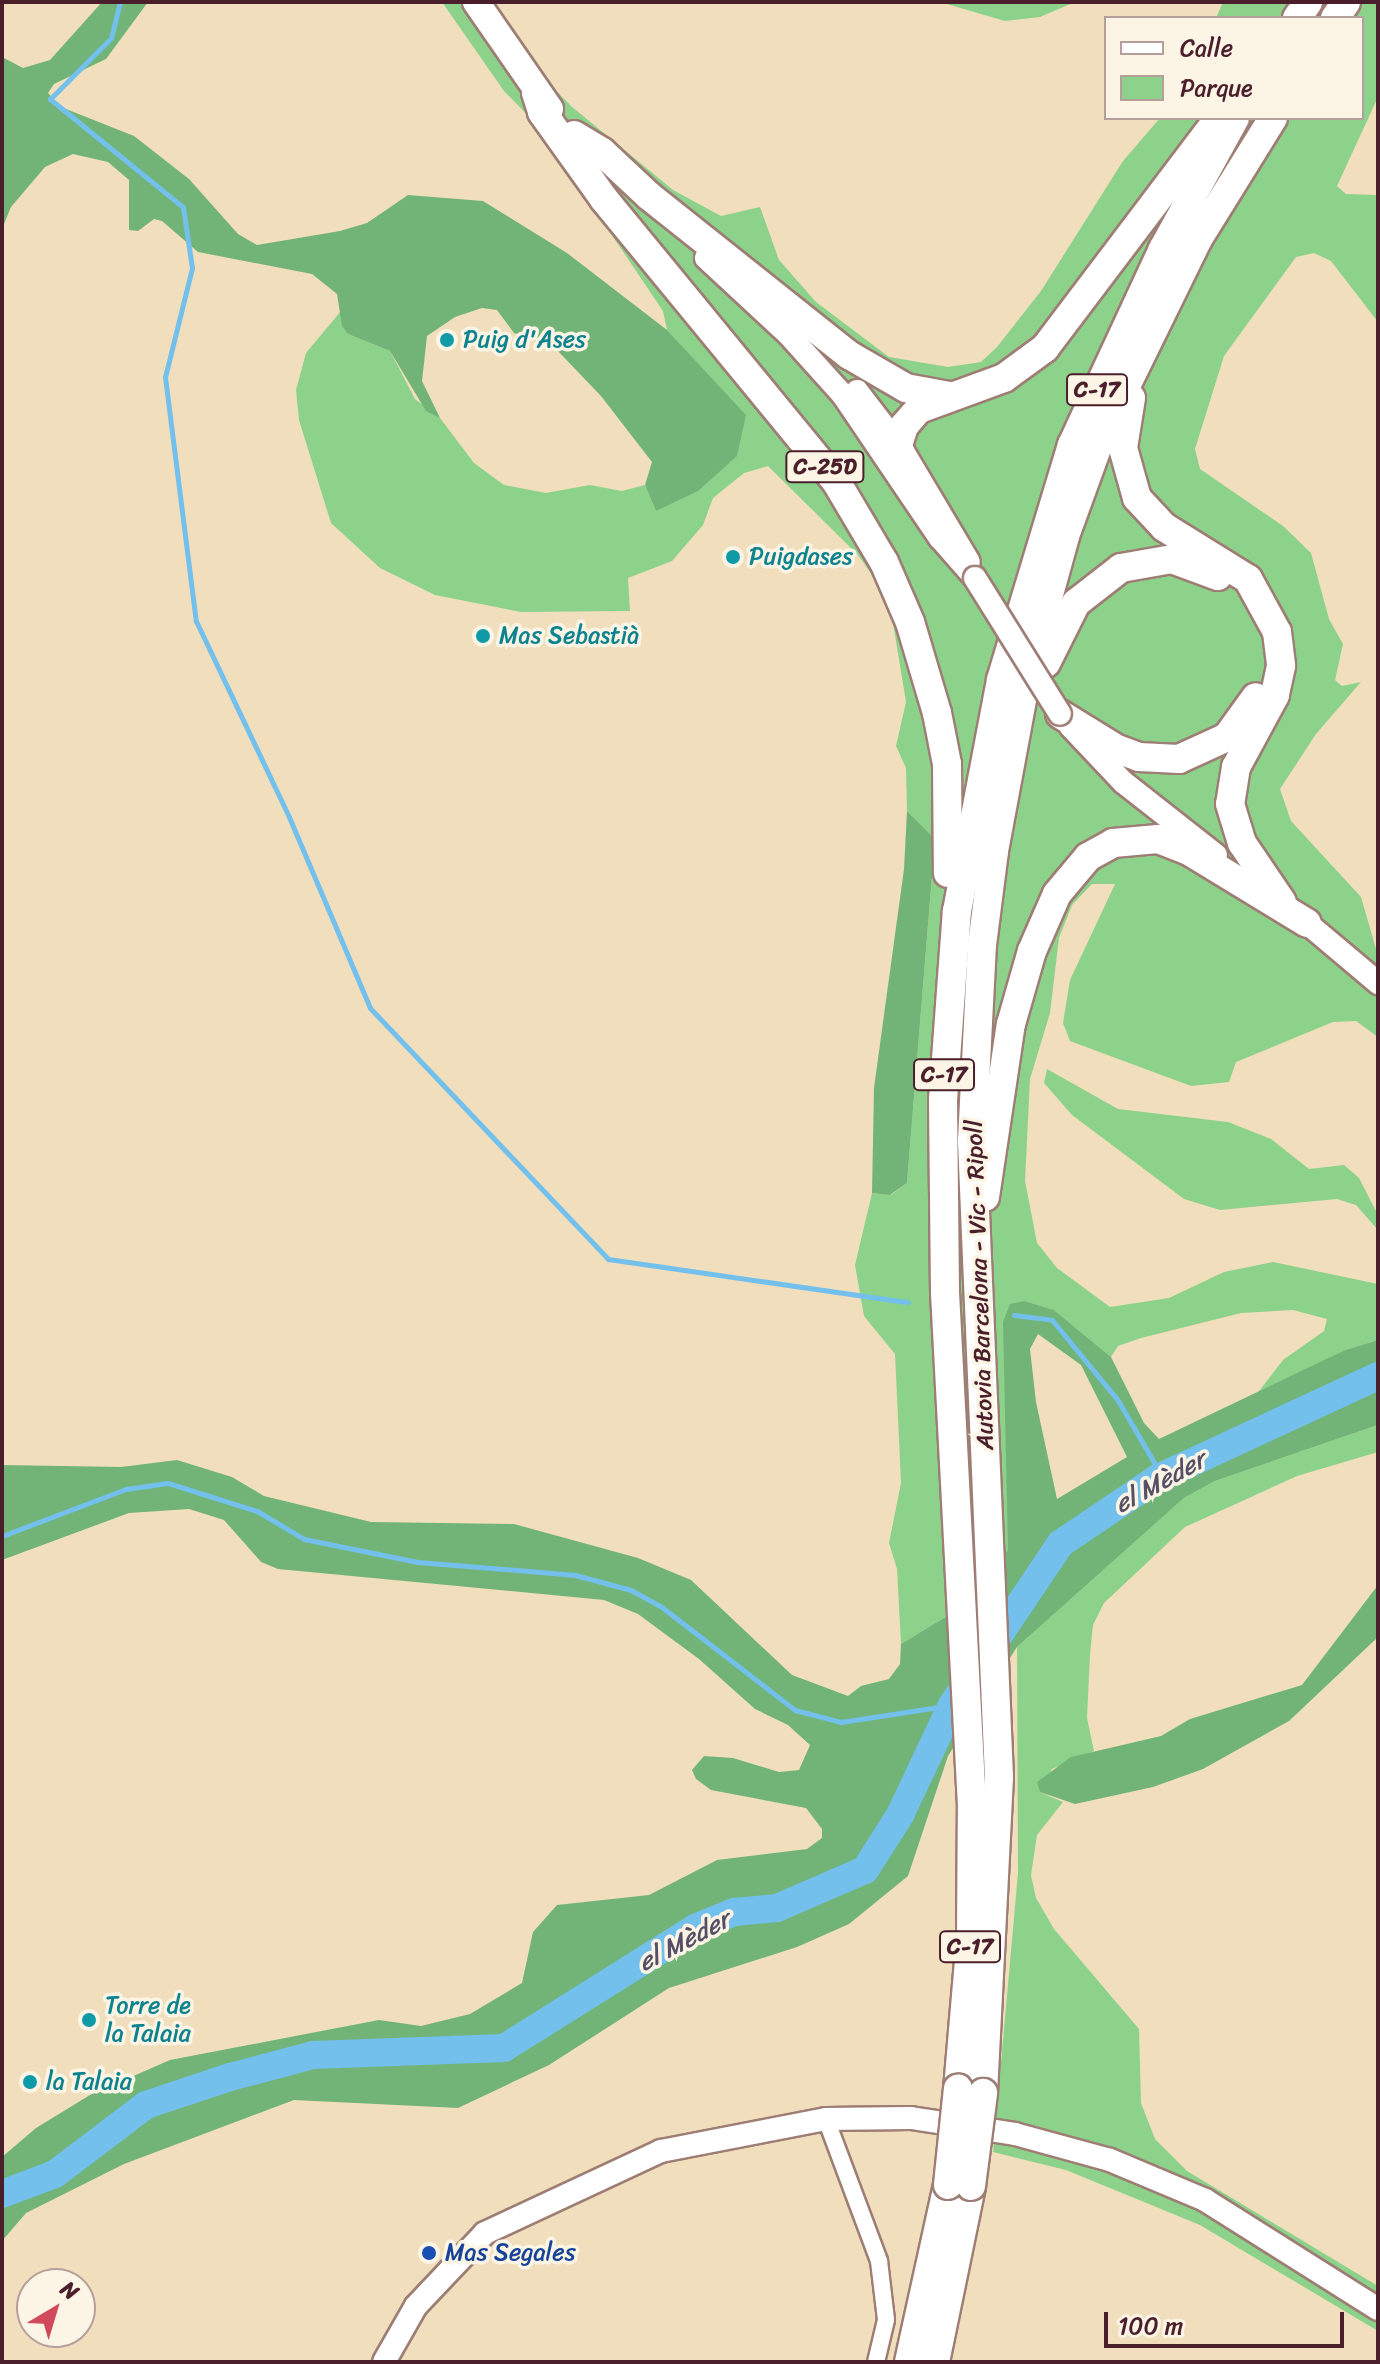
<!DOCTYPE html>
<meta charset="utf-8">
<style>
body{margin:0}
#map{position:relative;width:1380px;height:2364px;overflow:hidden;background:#f1debd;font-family:Sriracha,sans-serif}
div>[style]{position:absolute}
.green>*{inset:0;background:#8dd28b}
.forest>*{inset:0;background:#72b477}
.stream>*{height:5px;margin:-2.5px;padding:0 2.5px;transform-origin:2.5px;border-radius:2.5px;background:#73c0ed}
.river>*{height:28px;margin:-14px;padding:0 14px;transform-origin:14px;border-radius:14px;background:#73c0ed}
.roads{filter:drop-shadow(2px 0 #9e7e74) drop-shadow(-2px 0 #9e7e74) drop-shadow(0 2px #9e7e74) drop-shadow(0 -2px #9e7e74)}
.street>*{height:16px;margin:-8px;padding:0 8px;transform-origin:8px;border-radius:8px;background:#fff}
.secondary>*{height:22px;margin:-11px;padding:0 11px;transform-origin:11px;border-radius:11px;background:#fff}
.primary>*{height:26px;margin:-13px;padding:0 13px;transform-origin:13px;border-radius:13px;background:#fff}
.highway>*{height:28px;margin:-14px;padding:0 14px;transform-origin:14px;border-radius:14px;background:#fff}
.bridges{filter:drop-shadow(2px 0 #9e7e74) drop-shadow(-2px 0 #9e7e74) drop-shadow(0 2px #9e7e74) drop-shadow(0 -2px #9e7e74)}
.secondary-bridge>*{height:22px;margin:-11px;padding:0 11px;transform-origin:11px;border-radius:11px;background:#fff}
.highway-bridge>*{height:28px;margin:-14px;padding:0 14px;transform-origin:14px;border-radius:14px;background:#fff}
.dots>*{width:22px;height:22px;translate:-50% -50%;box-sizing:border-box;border:4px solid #fcf5e5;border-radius:50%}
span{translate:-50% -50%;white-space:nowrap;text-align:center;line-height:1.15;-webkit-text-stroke:7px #fcf5e5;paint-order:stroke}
.shield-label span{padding:2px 6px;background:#fcf5e5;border:2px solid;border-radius:6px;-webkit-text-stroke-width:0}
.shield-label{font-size:22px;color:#4a1f2b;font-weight:700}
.culture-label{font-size:24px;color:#0d838f}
.left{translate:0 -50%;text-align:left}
.street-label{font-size:24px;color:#4a1f2b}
.transit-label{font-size:24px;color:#164399}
.water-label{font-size:26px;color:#564f65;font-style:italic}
.frame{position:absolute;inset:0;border:4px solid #4a1f2b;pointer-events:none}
.legend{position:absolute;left:1104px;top:16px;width:260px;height:104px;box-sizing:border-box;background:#fcf5e5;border:2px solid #b59f9b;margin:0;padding:10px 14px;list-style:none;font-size:24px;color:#4a1f2b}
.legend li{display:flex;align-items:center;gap:16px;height:40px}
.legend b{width:40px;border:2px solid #b59f9b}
.north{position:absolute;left:16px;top:2268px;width:80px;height:80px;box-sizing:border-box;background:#fcf5e5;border:2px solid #b59f9b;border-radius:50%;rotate:38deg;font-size:22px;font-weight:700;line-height:32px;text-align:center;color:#4a1f2b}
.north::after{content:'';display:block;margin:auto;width:28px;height:36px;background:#d1495b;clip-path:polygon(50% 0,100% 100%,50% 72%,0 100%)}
.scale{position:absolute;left:1104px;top:2312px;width:240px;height:36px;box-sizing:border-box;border:4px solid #4a1f2b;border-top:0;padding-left:10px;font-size:24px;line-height:28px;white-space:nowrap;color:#4a1f2b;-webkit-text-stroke:6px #fcf5e5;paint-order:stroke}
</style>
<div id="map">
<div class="green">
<i style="clip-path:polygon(442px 2px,491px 2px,527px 61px,571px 106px,673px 190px,721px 216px,760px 207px,779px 260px,816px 302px,889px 357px,948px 367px,981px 362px,997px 347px,1041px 291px,1123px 161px,1160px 118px,1362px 118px,1362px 18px,1216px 18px,1223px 2px,1378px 2px,1378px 97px,1337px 186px,1346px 194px,1378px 195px,1378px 322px,1331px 261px,1314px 253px,1296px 257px,1224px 356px,1195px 449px,1200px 469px,1283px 526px,1311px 553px,1329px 619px,1343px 644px,1335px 680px,1342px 686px,1361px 682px,1316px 734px,1280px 789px,1291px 821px,1361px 897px,1378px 956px,1378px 1037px,1356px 1021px,1333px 1022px,1236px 1062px,1229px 1082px,1191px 1086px,1070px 1041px,1063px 1023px,1070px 980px,1115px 884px,1092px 884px,1072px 905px,1059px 938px,1050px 1013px,1030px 1079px,1025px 1181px,1037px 1243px,1057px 1268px,1110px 1307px,1169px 1298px,1224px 1272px,1273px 1262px,1378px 1284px,1378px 1340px,1345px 1350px,1256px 1395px,1283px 1360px,1324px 1331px,1327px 1319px,1293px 1310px,1241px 1313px,1141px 1338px,1118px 1346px,1111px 1357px,1054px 1310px,1025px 1301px,1008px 1488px,1008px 1550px,947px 1616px,901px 1644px,897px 1569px,889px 1543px,901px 1483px,895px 1354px,864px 1316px,855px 1265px,872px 1193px,891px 1195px,907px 1183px,935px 839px,907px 811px,906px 768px,896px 746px,906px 702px,892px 617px,879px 585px,858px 555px,768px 466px,744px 473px,713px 498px,703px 525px,672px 561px,628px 578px,630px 611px,521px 612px,435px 595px,380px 568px,331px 523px,299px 420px,296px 390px,306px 353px,341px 311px,348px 334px,390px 351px,415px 399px,440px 418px,474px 463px,504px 485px,546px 493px,590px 485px,622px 491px,645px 485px,656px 511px,745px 415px,667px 330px,663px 311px,539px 127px,504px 91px)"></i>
<i style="clip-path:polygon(940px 2px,1075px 2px,1040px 17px,1005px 21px)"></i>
<i style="clip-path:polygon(1047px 1069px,1118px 1109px,1228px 1122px,1271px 1139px,1309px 1169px,1344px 1165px,1359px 1178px,1378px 1215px,1378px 1230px,1356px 1205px,1337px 1199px,1220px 1210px,1184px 1199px,1072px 1115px,1044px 1083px)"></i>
<i style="clip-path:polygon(1378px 1425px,1378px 1452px,1297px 1476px,1185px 1527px,1104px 1603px,1093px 1625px,1090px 1654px,1087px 1718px,1094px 1751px,1052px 1769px,1040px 1792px,1063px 1802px,1037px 1835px,1031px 1875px,1036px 1898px,1054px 1929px,1139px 2029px,1141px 2103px,1155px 2139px,1187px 2171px,1378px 2286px,1378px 2331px,1200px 2225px,1066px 2170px,993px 2152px,1018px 1873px,1017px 1647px,1184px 1498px,1215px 1481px)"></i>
</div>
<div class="forest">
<i style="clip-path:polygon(102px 2px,148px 2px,106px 59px,54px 84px,48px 93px,61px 107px,134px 136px,189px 179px,238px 234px,257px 245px,340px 231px,367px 223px,408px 195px,483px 201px,567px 253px,667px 330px,746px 415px,737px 456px,698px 491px,656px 511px,645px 485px,652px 462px,601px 396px,556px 349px,514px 333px,497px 310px,482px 308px,455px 317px,427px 336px,422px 381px,440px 418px,426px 411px,390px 351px,348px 334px,342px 326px,337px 294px,312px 274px,198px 252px,162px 221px,154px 219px,138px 231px,129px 230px,129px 180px,108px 162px,73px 154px,45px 167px,11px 207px,2px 229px,2px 57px,23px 68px,50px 60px)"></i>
<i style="clip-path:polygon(907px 811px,935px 839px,907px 1183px,890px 1195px,872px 1193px,874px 1088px,904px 869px)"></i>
<i style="clip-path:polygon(evenodd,1025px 1301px,1054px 1310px,1111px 1357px,1144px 1423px,1159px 1439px,1345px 1350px,1378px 1340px,1378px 1425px,1215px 1481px,1184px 1498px,1017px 1647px,948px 1756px,908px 1876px,849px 1924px,797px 1947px,669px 1988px,549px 2065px,458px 2108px,294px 2100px,124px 2164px,26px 2213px,2px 2241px,2px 2157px,36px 2128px,90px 2095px,170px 2060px,379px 2020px,421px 2026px,470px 2014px,522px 1983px,533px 1932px,557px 1905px,649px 1895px,717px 1860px,807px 1849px,822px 1838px,822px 1829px,806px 1808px,711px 1790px,696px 1779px,692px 1770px,704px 1756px,733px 1758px,779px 1772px,799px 1770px,810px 1745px,788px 1725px,755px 1709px,699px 1659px,638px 1614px,604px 1600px,278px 1569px,261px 1562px,224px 1520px,189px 1509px,129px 1513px,2px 1560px,2px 1465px,121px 1467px,177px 1460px,232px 1477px,264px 1496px,371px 1522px,514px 1524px,638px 1558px,691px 1580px,792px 1675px,848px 1696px,861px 1686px,889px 1679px,900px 1664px,901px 1644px,947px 1616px,1008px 1550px,1003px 1322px,1010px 1304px,1025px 1301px,1038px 1334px,1081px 1365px,1127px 1457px,1057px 1499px,1036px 1402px,1030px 1349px,1038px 1334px)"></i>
<i style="clip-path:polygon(1378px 1585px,1378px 1637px,1289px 1721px,1203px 1769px,1153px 1787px,1075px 1804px,1040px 1792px,1037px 1782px,1071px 1757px,1161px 1736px,1190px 1719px,1302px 1685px)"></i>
</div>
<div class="stream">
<i style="left:120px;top:2px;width:37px;rotate:104deg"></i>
<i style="left:111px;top:38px;width:86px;rotate:135deg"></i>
<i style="left:50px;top:99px;width:171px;rotate:39.1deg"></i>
<i style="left:183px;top:207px;width:62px;rotate:81.6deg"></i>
<i style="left:192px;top:268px;width:112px;rotate:103.9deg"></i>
<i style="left:165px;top:377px;width:246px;rotate:82.8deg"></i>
<i style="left:196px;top:621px;width:217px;rotate:64.6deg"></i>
<i style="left:289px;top:817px;width:207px;rotate:67deg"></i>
<i style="left:370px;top:1008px;width:346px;rotate:46.5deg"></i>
<i style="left:608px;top:1259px;width:303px;rotate:8.2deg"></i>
<i style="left:1014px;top:1315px;width:38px;rotate:7deg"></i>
<i style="left:1052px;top:1320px;width:102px;rotate:50.6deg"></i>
<i style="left:1117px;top:1399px;width:89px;rotate:59.7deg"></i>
<i style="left:2px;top:1536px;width:133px;rotate:-20.8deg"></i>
<i style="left:126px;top:1489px;width:42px;rotate:-8.1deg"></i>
<i style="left:168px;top:1483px;width:93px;rotate:17.5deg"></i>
<i style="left:257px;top:1511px;width:55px;rotate:30.8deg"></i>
<i style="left:304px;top:1539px;width:116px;rotate:11.4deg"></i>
<i style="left:418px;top:1562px;width:158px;rotate:4.7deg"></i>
<i style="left:575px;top:1575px;width:58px;rotate:15deg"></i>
<i style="left:631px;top:1590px;width:37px;rotate:29deg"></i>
<i style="left:663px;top:1608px;width:167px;rotate:37.7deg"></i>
<i style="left:795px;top:1710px;width:48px;rotate:14.6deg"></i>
<i style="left:841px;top:1722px;width:112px;rotate:-8.7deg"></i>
</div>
<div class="river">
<i style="left:2px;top:2194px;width:57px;rotate:-20.7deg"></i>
<i style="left:55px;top:2174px;width:114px;rotate:-37.2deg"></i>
<i style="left:146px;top:2105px;width:89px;rotate:-18.4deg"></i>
<i style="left:230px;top:2077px;width:86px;rotate:-14.8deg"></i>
<i style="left:313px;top:2055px;width:191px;rotate:-2.1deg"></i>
<i style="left:504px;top:2048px;width:226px;rotate:-32.1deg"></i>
<i style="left:695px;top:1928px;width:42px;rotate:-22.3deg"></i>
<i style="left:734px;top:1912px;width:43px;rotate:-5.3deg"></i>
<i style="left:777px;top:1908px;width:96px;rotate:-23.4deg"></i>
<i style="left:865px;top:1870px;width:65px;rotate:-57.5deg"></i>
<i style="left:900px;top:1815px;width:122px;rotate:-64.7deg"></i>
<i style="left:952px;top:1705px;width:194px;rotate:-56.1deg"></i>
<i style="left:1060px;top:1544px;width:118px;rotate:-34deg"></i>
<i style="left:1158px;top:1478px;width:242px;rotate:-24.9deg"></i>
</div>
<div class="roads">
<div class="street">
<i style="left:826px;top:2119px;width:152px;rotate:69.5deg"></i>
<i style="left:879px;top:2261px;width:59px;rotate:83.2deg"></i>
<i style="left:886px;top:2320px;width:43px;rotate:103.4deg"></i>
</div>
<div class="secondary">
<i style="left:706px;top:258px;width:112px;rotate:42.8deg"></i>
<i style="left:788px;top:334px;width:82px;rotate:48deg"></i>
<i style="left:843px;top:395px;width:173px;rotate:55.9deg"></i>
<i style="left:940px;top:538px;width:53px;rotate:48.8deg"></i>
<i style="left:857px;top:391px;width:76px;rotate:52.5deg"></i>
<i style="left:903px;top:451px;width:129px;rotate:59.3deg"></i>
<i style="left:1071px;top:727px;width:76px;rotate:46.6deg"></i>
<i style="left:1123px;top:782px;width:118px;rotate:38.1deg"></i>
<i style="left:1295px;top:913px;width:109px;rotate:40.1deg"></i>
<i style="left:384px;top:2362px;width:64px;rotate:-60.3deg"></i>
<i style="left:416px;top:2306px;width:100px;rotate:-46.6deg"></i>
<i style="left:485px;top:2233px;width:194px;rotate:-25deg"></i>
<i style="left:661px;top:2151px;width:168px;rotate:-11deg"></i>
<i style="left:826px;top:2119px;width:85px;rotate:-0.7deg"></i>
<i style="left:911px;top:2118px;width:105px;rotate:8.7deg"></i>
<i style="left:1015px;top:2134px;width:98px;rotate:15.3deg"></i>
<i style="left:1110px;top:2160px;width:103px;rotate:22.8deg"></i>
<i style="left:1205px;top:2200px;width:204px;rotate:32.2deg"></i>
</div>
<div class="primary">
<i style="left:476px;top:2px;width:130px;rotate:55.3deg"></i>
</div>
<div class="highway">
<i style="left:1297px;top:18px;width:19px;rotate:-55deg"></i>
<i style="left:1335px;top:18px;width:19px;rotate:-55deg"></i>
<i style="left:536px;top:93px;width:20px;rotate:72deg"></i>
<i style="left:542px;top:112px;width:107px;rotate:54.5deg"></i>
<i style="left:604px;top:199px;width:367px;rotate:50.6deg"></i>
<i style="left:837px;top:483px;width:92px;rotate:59.3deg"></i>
<i style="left:884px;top:562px;width:65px;rotate:66.6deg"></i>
<i style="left:910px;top:622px;width:95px;rotate:73.5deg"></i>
<i style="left:937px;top:713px;width:52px;rotate:78.9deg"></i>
<i style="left:947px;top:764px;width:109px;rotate:89.5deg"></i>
<i style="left:574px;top:135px;width:33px;rotate:31deg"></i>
<i style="left:602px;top:152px;width:64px;rotate:43.1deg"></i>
<i style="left:649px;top:196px;width:256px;rotate:38.5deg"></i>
<i style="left:849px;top:355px;width:66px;rotate:30.1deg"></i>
<i style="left:906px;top:388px;width:44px;rotate:10.5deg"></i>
<i style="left:1131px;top:398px;width:51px;rotate:99.1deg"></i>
<i style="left:1123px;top:448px;width:52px;rotate:74.4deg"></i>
<i style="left:1137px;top:498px;width:40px;rotate:47deg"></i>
<i style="left:1164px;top:527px;width:99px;rotate:31.8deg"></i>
<i style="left:1248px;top:579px;width:60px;rotate:61.3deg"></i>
<i style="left:1277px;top:632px;width:34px;rotate:83deg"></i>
<i style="left:1281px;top:666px;width:30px;rotate:102deg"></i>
<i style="left:1275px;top:695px;width:82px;rotate:118.4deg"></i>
<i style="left:1236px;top:767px;width:37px;rotate:99deg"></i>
<i style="left:1230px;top:804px;width:41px;rotate:72.9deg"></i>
<i style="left:1242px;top:843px;width:71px;rotate:55.9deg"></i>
<i style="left:898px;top:445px;width:20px;rotate:-72deg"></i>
<i style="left:904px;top:426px;width:23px;rotate:-49deg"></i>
<i style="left:919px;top:409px;width:90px;rotate:-20deg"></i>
<i style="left:1004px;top:378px;width:51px;rotate:-36.2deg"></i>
<i style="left:1045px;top:348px;width:288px;rotate:-52.9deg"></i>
<i style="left:1046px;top:663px;width:67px;rotate:-63.4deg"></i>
<i style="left:1076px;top:603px;width:57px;rotate:-37.9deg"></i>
<i style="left:1121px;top:568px;width:52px;rotate:-10deg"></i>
<i style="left:1172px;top:559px;width:49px;rotate:20.3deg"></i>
<i style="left:1060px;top:714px;width:67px;rotate:31.6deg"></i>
<i style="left:1117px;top:749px;width:23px;rotate:20deg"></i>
<i style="left:1139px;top:757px;width:40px;rotate:2.9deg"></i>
<i style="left:1179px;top:759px;width:53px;rotate:-24.6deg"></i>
<i style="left:1227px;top:737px;width:49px;rotate:-54.1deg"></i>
<i style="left:985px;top:1197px;width:175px;rotate:-81.5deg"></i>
<i style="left:1011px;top:1024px;width:76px;rotate:-74deg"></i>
<i style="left:1032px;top:951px;width:62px;rotate:-66.3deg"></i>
<i style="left:1057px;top:894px;width:48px;rotate:-50deg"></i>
<i style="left:1088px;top:857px;width:29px;rotate:-29deg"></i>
<i style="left:1113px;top:843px;width:45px;rotate:-5.1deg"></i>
<i style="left:1158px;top:839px;width:33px;rotate:21deg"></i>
<i style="left:1189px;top:851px;width:138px;rotate:31.4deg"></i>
<i style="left:958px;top:2089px;width:154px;rotate:-85.1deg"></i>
<i style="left:971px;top:1936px;width:130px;rotate:-89.6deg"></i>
<i style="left:972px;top:1806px;width:515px;rotate:-93.01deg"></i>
<i style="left:945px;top:1292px;width:192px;rotate:-90.6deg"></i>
<i style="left:943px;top:1100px;width:190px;rotate:-85.8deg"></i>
<i style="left:957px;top:911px;width:235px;rotate:-79.2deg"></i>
<i style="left:1001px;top:680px;width:245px;rotate:-73.2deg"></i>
<i style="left:1072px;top:445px;width:216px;rotate:-65.1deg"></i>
<i style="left:1163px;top:249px;width:149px;rotate:-61.2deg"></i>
<i style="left:983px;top:2093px;width:316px;rotate:-87.1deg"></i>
<i style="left:999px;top:1777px;width:637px;rotate:-92.43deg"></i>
<i style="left:972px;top:1141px;width:196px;rotate:-87.1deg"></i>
<i style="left:982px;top:945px;width:95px;rotate:-82.7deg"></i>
<i style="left:994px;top:851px;width:176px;rotate:-79.5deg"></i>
<i style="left:1026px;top:678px;width:147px;rotate:-74.6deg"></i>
<i style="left:1065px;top:536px;width:105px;rotate:-70deg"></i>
<i style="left:1101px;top:437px;width:220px;rotate:-63.9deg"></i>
<i style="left:1198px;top:239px;width:142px;rotate:-58.2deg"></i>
<i style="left:909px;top:2362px;width:181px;rotate:-77.6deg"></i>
<i style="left:935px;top:2362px;width:180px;rotate:-78.4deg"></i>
</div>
</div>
<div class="bridges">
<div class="secondary-bridge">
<i style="left:975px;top:578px;width:160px;rotate:58deg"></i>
</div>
<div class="highway-bridge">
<i style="left:948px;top:2185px;width:97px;rotate:-84.1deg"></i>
<i style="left:971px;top:2186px;width:94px;rotate:-82.6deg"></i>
</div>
</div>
<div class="dots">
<i style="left:447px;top:340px;background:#0f9aa8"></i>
<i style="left:733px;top:557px;background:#0f9aa8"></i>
<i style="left:483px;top:636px;background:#0f9aa8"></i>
<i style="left:89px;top:2020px;background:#0f9aa8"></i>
<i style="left:30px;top:2082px;background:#0f9aa8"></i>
<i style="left:429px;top:2253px;background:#1a4fb4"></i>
</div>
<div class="shield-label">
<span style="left:1097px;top:390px">C-17</span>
<span style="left:825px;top:467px">C-25D</span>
<span style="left:944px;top:1075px">C-17</span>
<span style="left:970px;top:1947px">C-17</span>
</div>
<div class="culture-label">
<span class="left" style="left:463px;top:340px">Puig d'Ases</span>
<span class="left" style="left:749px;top:557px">Puigdases</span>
<span class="left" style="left:499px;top:636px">Mas Sebastià</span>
<span class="left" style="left:105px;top:2020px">Torre de<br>la Talaia</span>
<span class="left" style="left:46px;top:2082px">la Talaia</span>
</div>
<div class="street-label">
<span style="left:980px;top:1285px;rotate:-92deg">Autovia Barcelona - Vic - Ripoll</span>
</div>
<div class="transit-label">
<span class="left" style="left:445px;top:2253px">Mas Segales</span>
</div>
<div class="water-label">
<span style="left:1160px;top:1482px;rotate:-29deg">el Mèder</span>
<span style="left:684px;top:1941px;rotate:-28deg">el Mèder</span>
</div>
<div class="frame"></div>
<ul class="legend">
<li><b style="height:10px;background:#fff"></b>Calle</li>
<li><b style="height:22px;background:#8dd28b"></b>Parque</li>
</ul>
<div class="north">N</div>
<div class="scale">100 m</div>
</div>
